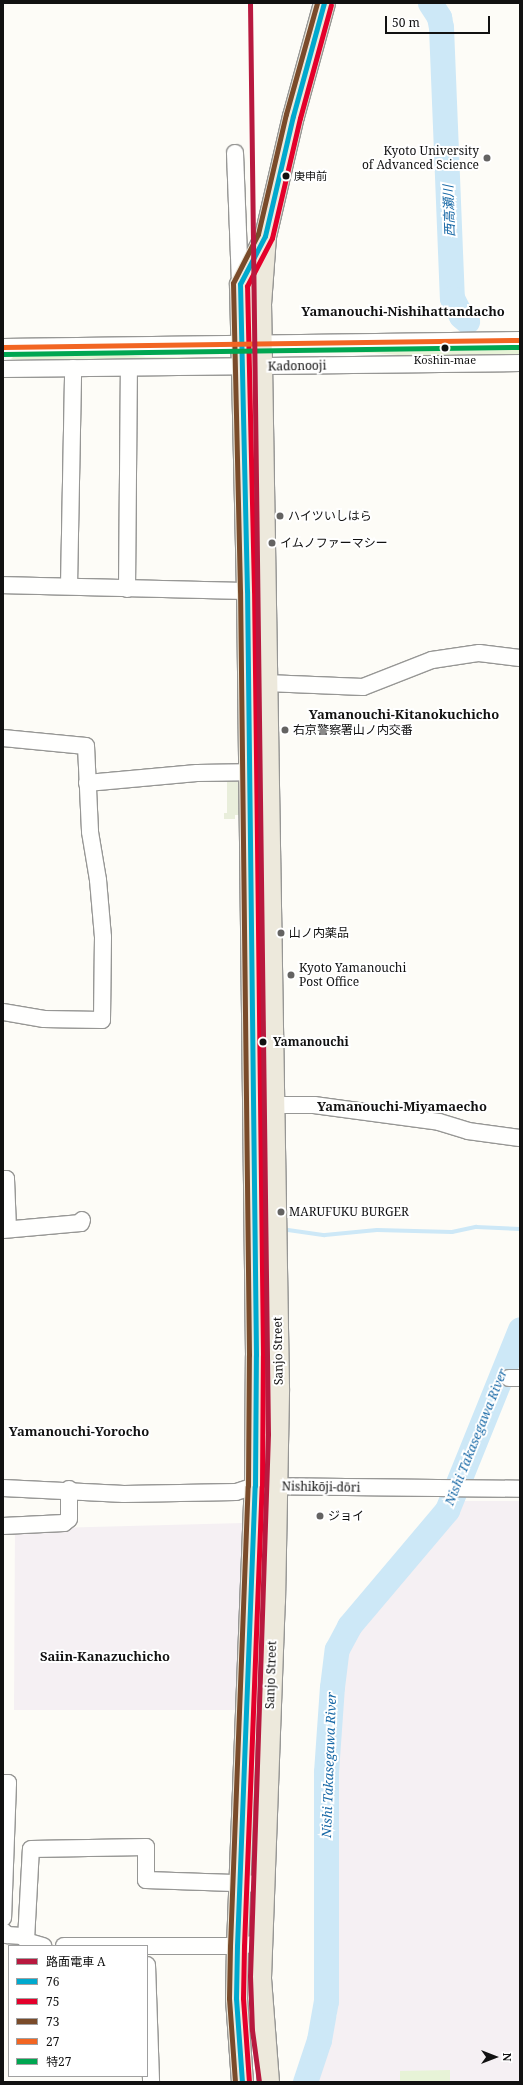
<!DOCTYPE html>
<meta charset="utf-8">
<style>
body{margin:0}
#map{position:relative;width:523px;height:2085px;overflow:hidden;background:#fdfcf7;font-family:"Noto Serif","Noto Sans JP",serif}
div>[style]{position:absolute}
.industrial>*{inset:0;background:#f5f0f3}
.green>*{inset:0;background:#e7f3d7}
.cemetery>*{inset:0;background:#e9eedb}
.stream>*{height:4px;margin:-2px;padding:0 2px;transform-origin:2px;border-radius:2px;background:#cde8f7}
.river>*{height:25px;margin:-12.5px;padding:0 12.5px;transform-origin:12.5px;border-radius:12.5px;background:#cde8f7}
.roads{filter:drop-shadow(1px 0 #979795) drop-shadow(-1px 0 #979795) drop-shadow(0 1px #979795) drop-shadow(0 -1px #979795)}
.minor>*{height:16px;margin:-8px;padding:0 8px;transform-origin:8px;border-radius:8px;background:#fffffe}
.major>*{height:21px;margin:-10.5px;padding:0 10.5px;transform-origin:10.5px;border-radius:10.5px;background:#ede9dc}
.bus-1>*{height:5px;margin:-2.5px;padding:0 2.5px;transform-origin:2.5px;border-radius:2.5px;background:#00a9ce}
.bus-2>*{height:5px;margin:-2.5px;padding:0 2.5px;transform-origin:2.5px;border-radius:2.5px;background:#e4002b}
.bus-3>*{height:5px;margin:-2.5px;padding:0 2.5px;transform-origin:2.5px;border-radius:2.5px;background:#7a4b2a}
.bus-4>*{height:5px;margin:-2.5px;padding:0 2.5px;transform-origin:2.5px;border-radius:2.5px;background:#f26522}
.bus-5>*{height:5px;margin:-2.5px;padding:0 2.5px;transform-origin:2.5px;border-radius:2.5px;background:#00a651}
.tram-1>*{height:5px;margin:-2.5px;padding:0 2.5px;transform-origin:2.5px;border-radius:2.5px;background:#b8193f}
.dots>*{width:11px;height:11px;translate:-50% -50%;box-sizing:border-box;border:2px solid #fff;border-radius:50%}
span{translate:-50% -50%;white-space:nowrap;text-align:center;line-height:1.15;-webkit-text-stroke:4px #fff;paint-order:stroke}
.bus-label{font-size:11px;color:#111}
.left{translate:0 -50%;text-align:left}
.poi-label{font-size:12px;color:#111}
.right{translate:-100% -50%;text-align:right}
.street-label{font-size:12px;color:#111}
.stop-label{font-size:12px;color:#111;font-weight:700}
.water-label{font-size:13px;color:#1768a6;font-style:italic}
.neighbourhood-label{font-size:13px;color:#111;font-weight:700}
.frame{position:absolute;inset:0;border:4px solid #111;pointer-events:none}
.legend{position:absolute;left:8px;top:1945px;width:140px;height:132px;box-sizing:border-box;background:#fff;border:1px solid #a0a0a0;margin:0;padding:5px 7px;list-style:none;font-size:12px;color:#111}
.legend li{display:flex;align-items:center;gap:8px;height:20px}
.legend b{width:20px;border:1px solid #a0a0a0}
.north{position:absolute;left:475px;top:2037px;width:40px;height:40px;-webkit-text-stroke:3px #fff;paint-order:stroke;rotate:90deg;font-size:11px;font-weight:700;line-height:16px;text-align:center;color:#111}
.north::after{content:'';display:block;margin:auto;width:14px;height:18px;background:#111;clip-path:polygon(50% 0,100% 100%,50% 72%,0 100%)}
.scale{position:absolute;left:385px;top:16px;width:105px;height:18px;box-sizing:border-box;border:2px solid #111;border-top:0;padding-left:5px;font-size:12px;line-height:14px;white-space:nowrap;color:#111;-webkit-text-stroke:3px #fff;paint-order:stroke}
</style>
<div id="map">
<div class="industrial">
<i style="clip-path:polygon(463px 1501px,520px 1501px,520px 2082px,314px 2082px,332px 2020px,337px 2016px,335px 1801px,347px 1658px,362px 1626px,455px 1518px)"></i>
<i style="clip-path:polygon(243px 1523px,237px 1710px,14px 1710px,15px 1529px)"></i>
</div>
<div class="green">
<i style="clip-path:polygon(520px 348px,520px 357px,435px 358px,374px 353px,287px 352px)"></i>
<i style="clip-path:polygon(92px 352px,146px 357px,207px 357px,208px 359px,11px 359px,13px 357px)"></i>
<i style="clip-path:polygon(450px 2070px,450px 2082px,400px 2082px,400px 2071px)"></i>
</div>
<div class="cemetery">
<i style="clip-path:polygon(227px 779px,240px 779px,240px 815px,235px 815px,235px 819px,224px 819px,224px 813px,227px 813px)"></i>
</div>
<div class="stream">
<i style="left:288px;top:1230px;width:37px;rotate:8deg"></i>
<i style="left:325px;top:1235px;width:52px;rotate:-5.5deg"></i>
<i style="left:377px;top:1230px;width:75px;rotate:1.5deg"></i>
<i style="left:452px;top:1232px;width:25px;rotate:-12deg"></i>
<i style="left:476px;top:1227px;width:44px;rotate:2.6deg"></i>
</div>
<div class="river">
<i style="left:430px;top:3px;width:17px;rotate:57deg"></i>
<i style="left:439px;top:17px;width:10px;rotate:79deg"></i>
<i style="left:441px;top:27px;width:271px;rotate:87.7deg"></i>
<i style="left:452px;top:298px;width:20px;rotate:63deg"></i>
<i style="left:461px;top:316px;width:8px;rotate:40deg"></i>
<i style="left:305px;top:2082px;width:44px;rotate:-71.6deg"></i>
<i style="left:319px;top:2040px;width:40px;rotate:-80deg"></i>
<i style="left:326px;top:2001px;width:229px;rotate:-90deg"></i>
<i style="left:326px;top:1772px;width:85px;rotate:-86deg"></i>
<i style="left:332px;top:1687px;width:38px;rotate:-83deg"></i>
<i style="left:337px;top:1649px;width:26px;rotate:-62deg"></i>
<i style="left:349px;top:1626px;width:152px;rotate:-49.8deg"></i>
<i style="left:447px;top:1510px;width:195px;rotate:-68deg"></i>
</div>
<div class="roads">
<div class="minor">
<i style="left:235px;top:153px;width:131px;rotate:87.8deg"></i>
<i style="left:3px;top:347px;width:517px;rotate:-0.78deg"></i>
<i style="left:3px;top:369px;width:517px;rotate:-0.66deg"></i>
<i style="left:3px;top:585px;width:254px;rotate:1.4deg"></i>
<i style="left:69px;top:586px;width:218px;rotate:-88.9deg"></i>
<i style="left:127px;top:589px;width:221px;rotate:-89.5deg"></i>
<i style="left:266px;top:683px;width:97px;rotate:2.4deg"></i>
<i style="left:363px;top:687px;width:74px;rotate:-21.4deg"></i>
<i style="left:432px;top:660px;width:48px;rotate:-8.5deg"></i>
<i style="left:479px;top:653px;width:41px;rotate:7deg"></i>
<i style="left:3px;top:738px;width:83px;rotate:5.5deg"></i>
<i style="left:86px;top:746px;width:86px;rotate:87.3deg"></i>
<i style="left:90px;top:832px;width:49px;rotate:80.5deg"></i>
<i style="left:98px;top:880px;width:57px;rotate:85deg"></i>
<i style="left:103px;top:937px;width:83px;rotate:90.7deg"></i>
<i style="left:102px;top:1020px;width:58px;rotate:-179deg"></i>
<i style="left:44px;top:1019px;width:42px;rotate:-170.3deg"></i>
<i style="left:87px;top:783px;width:110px;rotate:-5.2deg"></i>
<i style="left:197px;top:773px;width:64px;rotate:-0.9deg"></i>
<i style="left:272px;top:1105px;width:42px"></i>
<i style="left:314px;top:1105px;width:126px;rotate:7.7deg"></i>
<i style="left:439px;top:1122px;width:30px;rotate:17deg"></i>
<i style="left:468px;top:1131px;width:52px;rotate:7.7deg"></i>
<i style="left:3px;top:1179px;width:3px"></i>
<i style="left:6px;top:1179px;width:50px;rotate:87.7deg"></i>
<i style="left:3px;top:1230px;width:78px;rotate:-5.1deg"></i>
<i style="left:81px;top:1223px;width:3px;rotate:-72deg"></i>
<i style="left:509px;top:1378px;width:11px"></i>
<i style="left:3px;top:1488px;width:121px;rotate:2.8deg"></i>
<i style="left:124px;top:1494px;width:112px;rotate:-1deg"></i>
<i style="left:236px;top:1492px;width:20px;rotate:-18deg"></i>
<i style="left:255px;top:1486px;width:265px;rotate:0.6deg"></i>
<i style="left:3px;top:1526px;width:61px;rotate:-2.8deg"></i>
<i style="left:64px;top:1523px;width:6px;rotate:-39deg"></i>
<i style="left:69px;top:1519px;width:30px;rotate:-90deg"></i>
<i style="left:3px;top:1783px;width:5px"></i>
<i style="left:8px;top:1783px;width:135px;rotate:92.1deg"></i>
<i style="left:3px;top:1931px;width:6px;rotate:45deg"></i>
<i style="left:7px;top:1935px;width:15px;rotate:4deg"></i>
<i style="left:22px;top:1936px;width:9px;rotate:41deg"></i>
<i style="left:29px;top:1942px;width:15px;rotate:16deg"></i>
<i style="left:26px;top:1940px;width:91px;rotate:-86.9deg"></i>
<i style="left:31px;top:1849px;width:115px;rotate:-1deg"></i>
<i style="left:146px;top:1847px;width:33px;rotate:90deg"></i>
<i style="left:146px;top:1880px;width:117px;rotate:2deg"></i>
<i style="left:64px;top:1946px;width:173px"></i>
<i style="left:237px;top:1946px;width:24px;rotate:-7deg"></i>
<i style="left:147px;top:1965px;width:117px;rotate:88deg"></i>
</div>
<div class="major">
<i style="left:242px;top:2082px;width:84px;rotate:-94.1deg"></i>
<i style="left:236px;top:1998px;width:52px;rotate:-88.9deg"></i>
<i style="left:237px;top:1946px;width:460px;rotate:-87.8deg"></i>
<i style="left:255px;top:1486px;width:131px;rotate:-89.6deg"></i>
<i style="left:256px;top:1355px;width:764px;rotate:-90.67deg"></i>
<i style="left:247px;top:591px;width:307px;rotate:-91.3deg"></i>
<i style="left:240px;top:284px;width:52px;rotate:-62.4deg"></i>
<i style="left:268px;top:2082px;width:105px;rotate:-94.4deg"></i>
<i style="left:260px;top:1977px;width:376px;rotate:-87.9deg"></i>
<i style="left:274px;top:1601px;width:213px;rotate:-88.9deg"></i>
<i style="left:278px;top:1388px;width:1084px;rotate:-90.95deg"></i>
<i style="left:260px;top:304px;width:68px;rotate:-85.8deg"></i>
<i style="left:265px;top:236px;width:123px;rotate:-76.9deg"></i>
<i style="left:293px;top:116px;width:117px;rotate:-74.7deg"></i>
</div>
</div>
<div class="bus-1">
<i style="left:242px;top:2082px;width:84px;rotate:-94.1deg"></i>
<i style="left:236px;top:1998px;width:52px;rotate:-88.9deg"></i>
<i style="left:237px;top:1946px;width:460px;rotate:-87.8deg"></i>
<i style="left:255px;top:1486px;width:131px;rotate:-89.6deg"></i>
<i style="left:256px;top:1355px;width:764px;rotate:-90.67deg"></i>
<i style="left:247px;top:591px;width:307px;rotate:-91.3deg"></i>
<i style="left:240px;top:284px;width:54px;rotate:-62.5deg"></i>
<i style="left:265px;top:236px;width:123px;rotate:-76.9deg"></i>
<i style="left:293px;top:116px;width:117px;rotate:-74.7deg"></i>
</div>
<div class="bus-2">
<i style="left:249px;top:2082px;width:84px;rotate:-94.1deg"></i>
<i style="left:243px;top:1998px;width:52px;rotate:-88.9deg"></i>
<i style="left:244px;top:1946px;width:460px;rotate:-87.8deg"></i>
<i style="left:262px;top:1486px;width:131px;rotate:-89.6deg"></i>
<i style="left:263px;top:1355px;width:764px;rotate:-90.67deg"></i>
<i style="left:254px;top:591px;width:305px;rotate:-91.3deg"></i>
<i style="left:247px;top:286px;width:54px;rotate:-62.5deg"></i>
<i style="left:272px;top:238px;width:123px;rotate:-76.9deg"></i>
<i style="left:300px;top:118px;width:117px;rotate:-74.7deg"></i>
</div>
<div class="bus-3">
<i style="left:235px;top:2082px;width:84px;rotate:-94.1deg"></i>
<i style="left:229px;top:1998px;width:52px;rotate:-88.9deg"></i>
<i style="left:230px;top:1946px;width:460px;rotate:-87.8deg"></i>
<i style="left:248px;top:1486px;width:131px;rotate:-89.6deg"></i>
<i style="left:249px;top:1355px;width:764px;rotate:-90.67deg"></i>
<i style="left:240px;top:591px;width:308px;rotate:-91.3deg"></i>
<i style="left:233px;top:283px;width:55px;rotate:-63deg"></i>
<i style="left:258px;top:234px;width:123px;rotate:-76.9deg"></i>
<i style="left:286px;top:114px;width:115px;rotate:-74.4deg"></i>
</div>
<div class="bus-4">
<i style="left:3px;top:347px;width:517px;rotate:-0.78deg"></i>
</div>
<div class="bus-5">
<i style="left:3px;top:354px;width:517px;rotate:-0.78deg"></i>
</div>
<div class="tram-1">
<i style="left:250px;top:3px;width:1431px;rotate:89.28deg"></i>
<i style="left:268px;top:1434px;width:542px;rotate:91.9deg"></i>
<i style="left:250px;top:1976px;width:54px;rotate:87.9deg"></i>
<i style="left:252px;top:2030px;width:52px;rotate:82.3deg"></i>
</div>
<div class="dots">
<i style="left:487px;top:158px;background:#646362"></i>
<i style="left:286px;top:176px;background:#111"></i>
<i style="left:445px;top:348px;background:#111"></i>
<i style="left:280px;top:516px;background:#646362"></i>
<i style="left:272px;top:543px;background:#646362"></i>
<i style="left:285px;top:730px;background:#646362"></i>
<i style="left:281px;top:933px;background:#646362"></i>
<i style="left:291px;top:975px;background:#646362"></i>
<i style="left:263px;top:1042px;background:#111"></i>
<i style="left:281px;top:1212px;background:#646362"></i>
<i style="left:320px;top:1516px;background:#646362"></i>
</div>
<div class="bus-label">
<span class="left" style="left:294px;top:176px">庚申前</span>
<span style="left:445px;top:360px">Koshin-mae</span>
</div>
<div class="poi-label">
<span class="right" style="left:479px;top:158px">Kyoto University<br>of Advanced Science</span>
<span class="left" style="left:288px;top:516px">ハイツいしはら</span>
<span class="left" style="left:280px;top:543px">イムノファーマシー</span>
<span class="left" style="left:293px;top:730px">右京警察署山ノ内交番</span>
<span class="left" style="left:289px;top:933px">山ノ内薬品</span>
<span class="left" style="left:299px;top:975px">Kyoto Yamanouchi<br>Post Office</span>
<span class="left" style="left:289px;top:1212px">MARUFUKU BURGER</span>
<span class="left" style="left:328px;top:1516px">ジョイ</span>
</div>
<div class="street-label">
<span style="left:297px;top:366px;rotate:-1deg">Kadonooji</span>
<span style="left:278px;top:1351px;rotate:-91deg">Sanjo Street</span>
<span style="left:321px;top:1487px;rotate:1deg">Nishikōji-dōri</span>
<span style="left:271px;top:1675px;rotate:-88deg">Sanjo Street</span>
</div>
<div class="stop-label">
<span class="left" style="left:273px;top:1042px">Yamanouchi</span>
</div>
<div class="water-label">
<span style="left:449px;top:211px;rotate:-92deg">西高瀬川</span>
<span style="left:476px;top:1437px;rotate:-68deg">Nishi Takasegawa River</span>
<span style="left:329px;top:1765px;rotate:-88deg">Nishi Takasegawa River</span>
</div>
<div class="neighbourhood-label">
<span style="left:403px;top:311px">Yamanouchi-Nishihattandacho</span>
<span style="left:404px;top:714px">Yamanouchi-Kitanokuchicho</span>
<span style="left:402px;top:1106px">Yamanouchi-Miyamaecho</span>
<span style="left:79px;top:1431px">Yamanouchi-Yorocho</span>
<span style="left:105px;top:1656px">Saiin-Kanazuchicho</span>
</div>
<div class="frame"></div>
<ul class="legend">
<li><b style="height:5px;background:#b8193f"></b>路面電車 A</li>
<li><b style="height:5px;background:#00a9ce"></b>76</li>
<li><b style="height:5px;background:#e4002b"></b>75</li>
<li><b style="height:5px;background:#7a4b2a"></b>73</li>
<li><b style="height:5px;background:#f26522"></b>27</li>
<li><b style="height:5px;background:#00a651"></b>特27</li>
</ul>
<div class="north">N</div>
<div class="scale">50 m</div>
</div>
